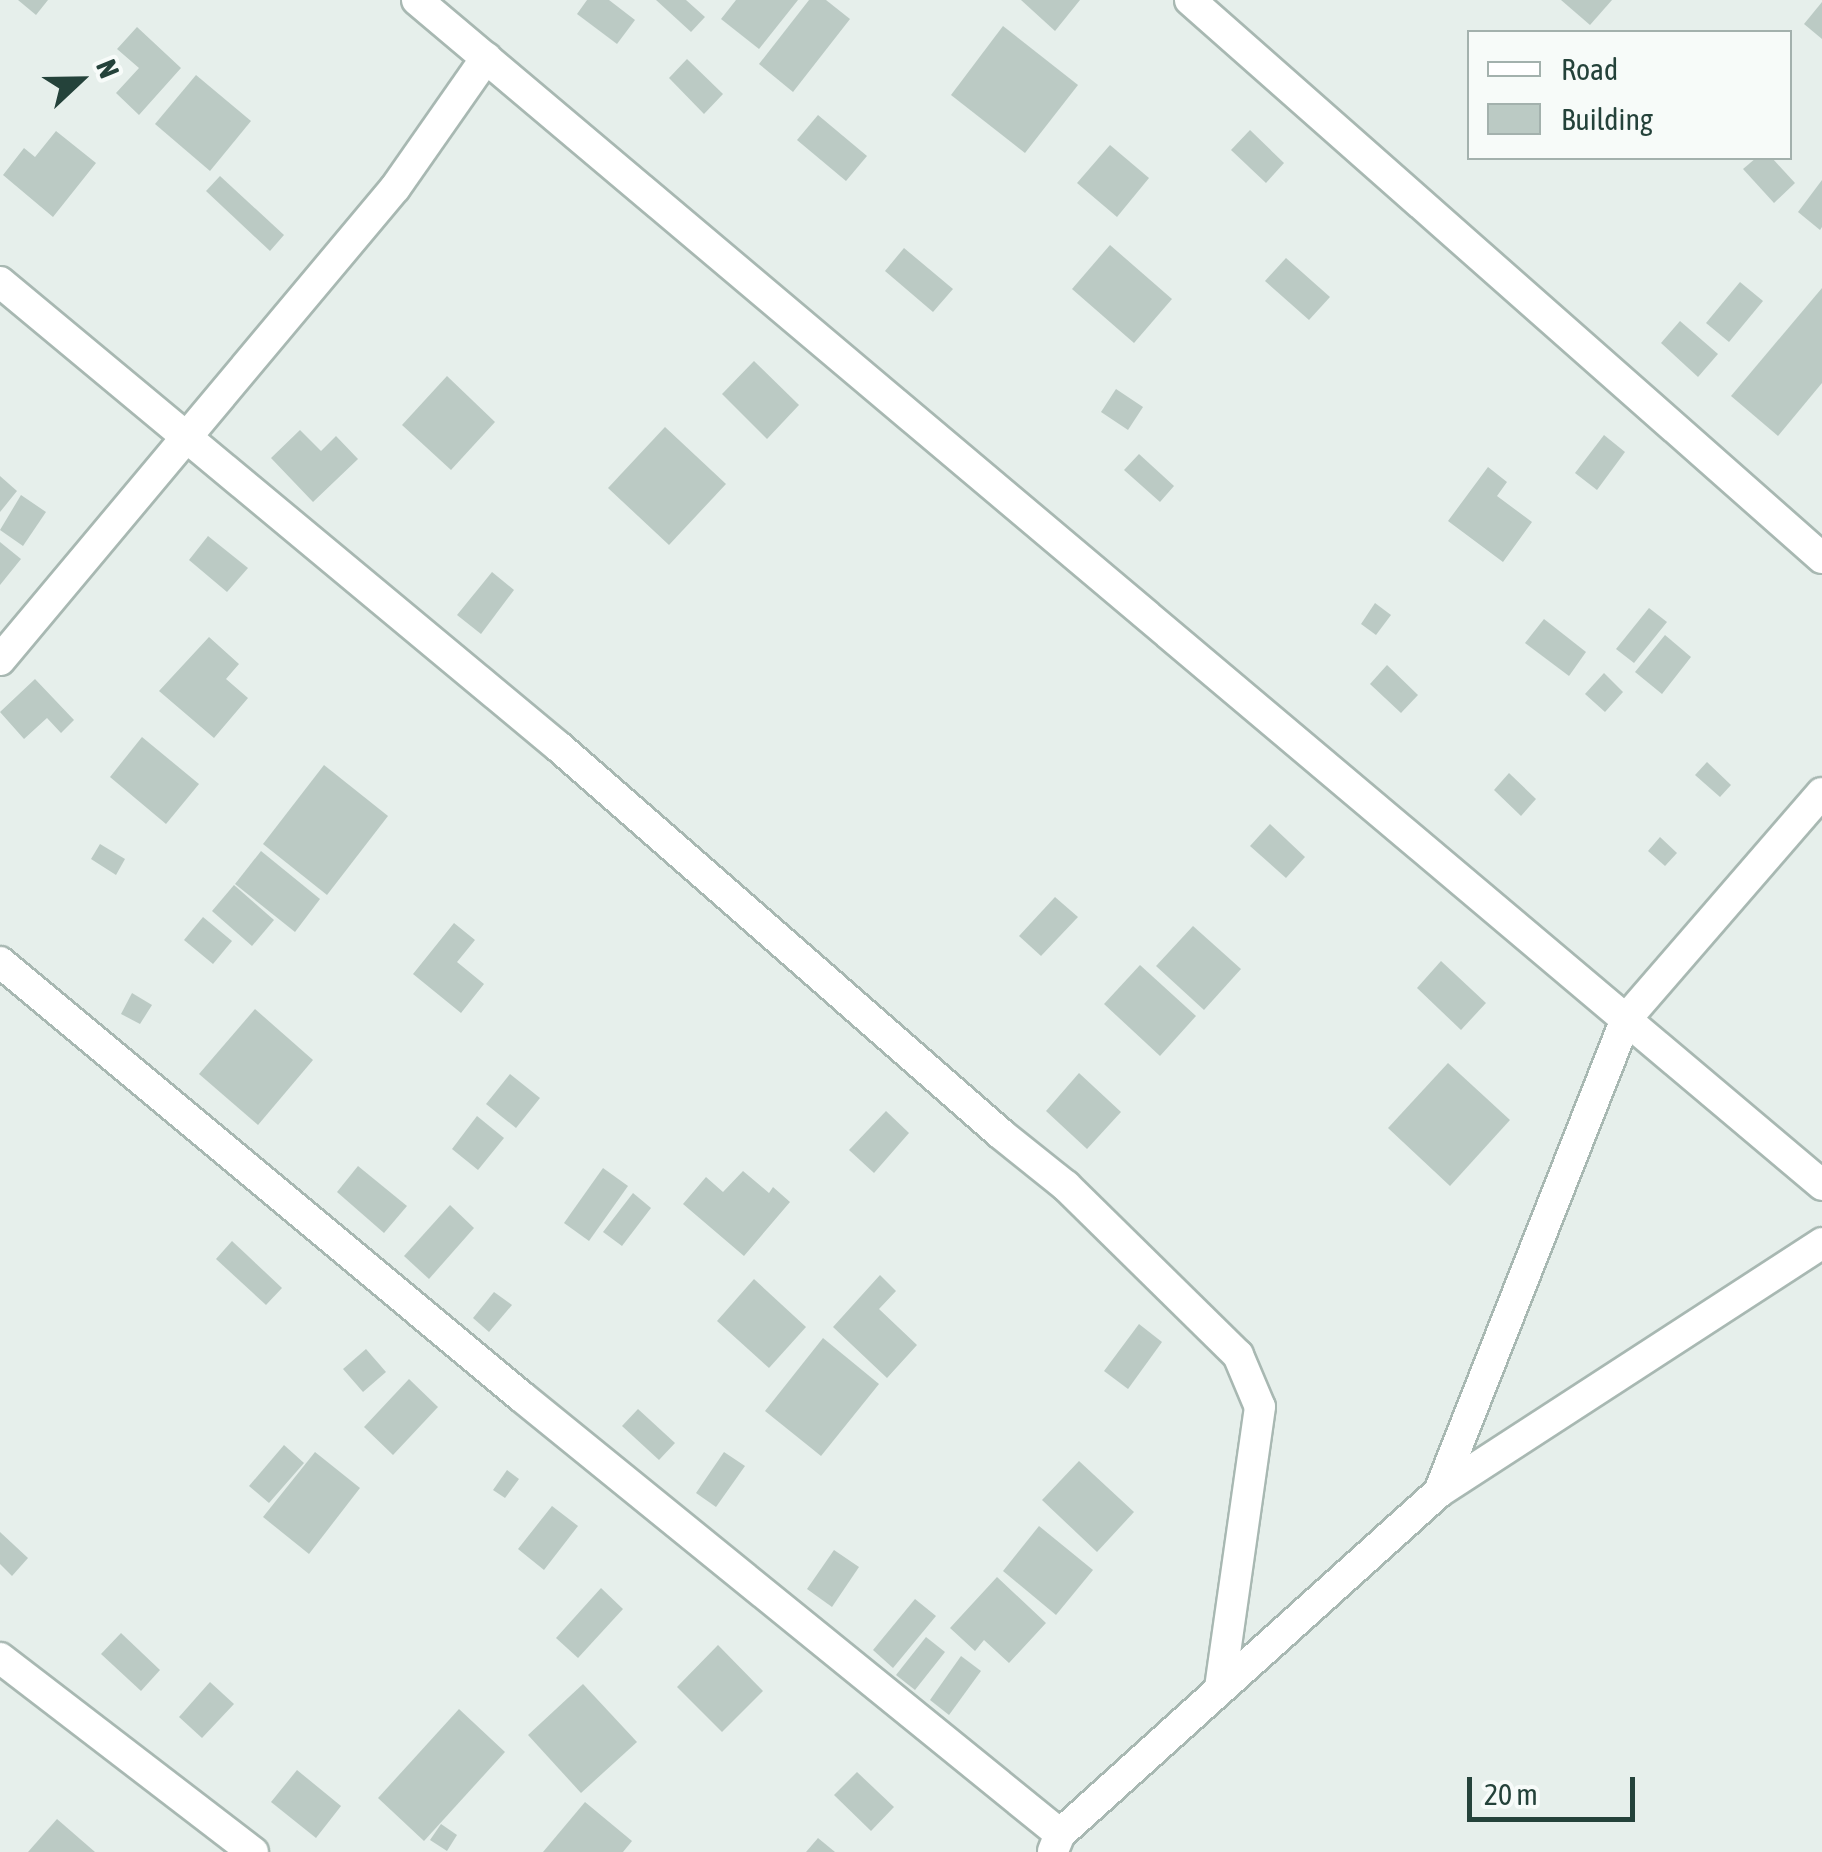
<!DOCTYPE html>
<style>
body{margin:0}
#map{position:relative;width:1822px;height:1852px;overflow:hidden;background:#e6efeb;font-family:"Asap Condensed",sans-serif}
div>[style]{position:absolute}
.building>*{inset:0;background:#bbcac4}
.roads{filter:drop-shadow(2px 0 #a8b8b2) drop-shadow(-2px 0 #a8b8b2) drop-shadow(0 2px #a8b8b2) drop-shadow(0 -2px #a8b8b2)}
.minor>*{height:30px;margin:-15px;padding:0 15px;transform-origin:15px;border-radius:15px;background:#fff}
span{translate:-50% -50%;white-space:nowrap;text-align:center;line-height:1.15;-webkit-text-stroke:8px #f7fbf9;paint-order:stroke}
.legend{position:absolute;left:1467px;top:30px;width:325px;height:130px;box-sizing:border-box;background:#f7fbf9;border:2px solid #a3b1ad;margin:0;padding:12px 18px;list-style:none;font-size:30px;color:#24423a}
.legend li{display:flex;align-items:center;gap:20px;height:50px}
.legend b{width:50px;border:2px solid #a3b1ad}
.north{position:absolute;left:30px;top:30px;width:100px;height:100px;-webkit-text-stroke:8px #f7fbf9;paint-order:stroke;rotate:68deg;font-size:28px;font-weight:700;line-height:40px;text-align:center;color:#24423a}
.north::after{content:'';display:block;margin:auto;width:35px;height:45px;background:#24423a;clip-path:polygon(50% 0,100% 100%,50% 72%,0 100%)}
.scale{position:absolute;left:1467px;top:1777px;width:168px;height:45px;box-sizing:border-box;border:5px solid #24423a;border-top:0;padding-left:12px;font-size:30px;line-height:35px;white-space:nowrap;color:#24423a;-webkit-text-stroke:8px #f7fbf9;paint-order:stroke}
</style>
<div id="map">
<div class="building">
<i style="clip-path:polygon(18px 0,48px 0,36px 15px)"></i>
<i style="clip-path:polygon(587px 0,609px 0,635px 20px,617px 44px,577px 14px)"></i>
<i style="clip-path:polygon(656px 0,686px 0,705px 17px,691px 32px)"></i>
<i style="clip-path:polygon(736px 0,798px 0,759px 49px,721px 19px)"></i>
<i style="clip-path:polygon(809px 0,826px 0,850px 19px,793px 92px,759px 64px)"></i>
<i style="clip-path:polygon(1021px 0,1080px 0,1055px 31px)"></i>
<i style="clip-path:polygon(1561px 0,1612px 0,1590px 25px)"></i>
<i style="clip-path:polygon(1822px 2px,1822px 39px,1804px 24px)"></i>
<i style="clip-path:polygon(1003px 26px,1078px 85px,1025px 153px,951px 95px)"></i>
<i style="clip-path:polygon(137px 27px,181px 68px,139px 115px,116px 93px,139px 68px,117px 49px)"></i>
<i style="clip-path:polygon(687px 59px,723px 94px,704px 114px,669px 78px)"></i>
<i style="clip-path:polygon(196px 75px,251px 121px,210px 171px,155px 124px)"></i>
<i style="clip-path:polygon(818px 115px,867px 156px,846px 181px,797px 140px)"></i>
<i style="clip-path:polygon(1250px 130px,1284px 163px,1266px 183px,1231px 150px)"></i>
<i style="clip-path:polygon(56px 131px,96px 163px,53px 217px,3px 175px,24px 148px,35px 157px)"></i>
<i style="clip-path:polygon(1110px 145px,1149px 178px,1117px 217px,1077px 183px)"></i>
<i style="clip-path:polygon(1756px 158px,1772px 158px,1795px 183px,1774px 203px,1743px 169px)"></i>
<i style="clip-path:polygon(220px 176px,284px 235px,270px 251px,206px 191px)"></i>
<i style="clip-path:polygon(1822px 180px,1822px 227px,1820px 230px,1798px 212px)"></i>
<i style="clip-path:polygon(1110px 245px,1172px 299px,1134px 343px,1072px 289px)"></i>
<i style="clip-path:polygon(904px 248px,953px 289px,933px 312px,885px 271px)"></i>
<i style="clip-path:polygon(1286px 258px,1330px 297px,1309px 320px,1265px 281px)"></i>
<i style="clip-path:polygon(1740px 282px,1763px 301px,1729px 342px,1706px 323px)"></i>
<i style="clip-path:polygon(1822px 288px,1822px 383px,1778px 436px,1731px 396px)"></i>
<i style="clip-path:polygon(1680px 321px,1718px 354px,1698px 377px,1661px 343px)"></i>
<i style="clip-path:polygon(754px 361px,799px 405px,767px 439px,722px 394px)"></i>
<i style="clip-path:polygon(447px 376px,495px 422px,451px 470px,402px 425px)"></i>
<i style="clip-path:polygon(1116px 389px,1143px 407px,1128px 430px,1101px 412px)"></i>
<i style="clip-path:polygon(665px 427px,726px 484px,669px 545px,608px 488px)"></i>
<i style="clip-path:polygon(300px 430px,321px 451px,336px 436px,358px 459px,313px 502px,271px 458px)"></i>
<i style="clip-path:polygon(1604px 435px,1625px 452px,1597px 490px,1575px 473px)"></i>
<i style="clip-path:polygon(1139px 454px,1174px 486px,1160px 502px,1124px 470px)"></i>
<i style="clip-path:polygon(1488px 467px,1507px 482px,1497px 496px,1532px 522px,1503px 562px,1448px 521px)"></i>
<i style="clip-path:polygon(0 476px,17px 491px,0 512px)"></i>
<i style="clip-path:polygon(21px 495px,46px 512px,23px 546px,0 530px)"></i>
<i style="clip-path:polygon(208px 536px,248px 568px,227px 592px,189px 560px)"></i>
<i style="clip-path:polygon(0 542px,21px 559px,0 585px)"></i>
<i style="clip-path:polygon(492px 572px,514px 590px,481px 634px,457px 615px)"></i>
<i style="clip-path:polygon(1375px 603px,1391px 615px,1376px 635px,1361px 624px)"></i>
<i style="clip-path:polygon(1649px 608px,1667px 622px,1634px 663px,1616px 649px)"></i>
<i style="clip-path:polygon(1544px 619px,1586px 652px,1569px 676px,1525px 643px)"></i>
<i style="clip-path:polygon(1665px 635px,1691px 657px,1662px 694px,1635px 672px)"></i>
<i style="clip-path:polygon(209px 637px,239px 664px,226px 679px,248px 698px,214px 738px,159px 691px)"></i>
<i style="clip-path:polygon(1387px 665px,1418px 695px,1401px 713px,1370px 684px)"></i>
<i style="clip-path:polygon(1604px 673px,1623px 692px,1605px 712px,1585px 694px)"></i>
<i style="clip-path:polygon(35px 679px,74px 720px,61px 733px,47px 718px,24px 739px,0 712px)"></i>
<i style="clip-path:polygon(142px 737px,199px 784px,166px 824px,110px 777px)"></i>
<i style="clip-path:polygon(1707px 762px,1731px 785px,1720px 797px,1695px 775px)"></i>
<i style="clip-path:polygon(324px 765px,388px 816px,327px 895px,263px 844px)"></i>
<i style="clip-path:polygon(1509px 773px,1536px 799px,1521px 816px,1494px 790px)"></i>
<i style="clip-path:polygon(1270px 824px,1305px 857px,1286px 878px,1250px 846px)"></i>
<i style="clip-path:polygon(1660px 837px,1677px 853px,1665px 866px,1648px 851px)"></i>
<i style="clip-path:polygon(100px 844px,125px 859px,116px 875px,91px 859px)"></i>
<i style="clip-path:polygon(261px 851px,320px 899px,295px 932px,235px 884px)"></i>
<i style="clip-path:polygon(234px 885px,274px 920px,252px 946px,212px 911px)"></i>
<i style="clip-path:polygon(1055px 897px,1078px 917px,1041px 956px,1019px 936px)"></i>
<i style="clip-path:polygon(203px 917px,232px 941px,213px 964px,184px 940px)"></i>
<i style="clip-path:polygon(454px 923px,475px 940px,457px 962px,484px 984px,461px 1013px,413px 974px)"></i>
<i style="clip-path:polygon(1193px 926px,1241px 969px,1204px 1010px,1156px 966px)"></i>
<i style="clip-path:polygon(1441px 961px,1486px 1003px,1461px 1030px,1417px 988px)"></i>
<i style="clip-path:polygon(1140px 965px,1196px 1016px,1160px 1056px,1104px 1004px)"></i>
<i style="clip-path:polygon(132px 993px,152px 1005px,140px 1024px,121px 1014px)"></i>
<i style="clip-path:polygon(255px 1009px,313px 1060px,258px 1125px,199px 1074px)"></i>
<i style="clip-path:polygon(1448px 1063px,1510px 1120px,1450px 1186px,1388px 1128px)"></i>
<i style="clip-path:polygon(1079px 1073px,1121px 1112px,1087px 1149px,1046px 1111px)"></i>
<i style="clip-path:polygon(510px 1074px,540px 1098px,516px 1128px,486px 1104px)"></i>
<i style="clip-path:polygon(886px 1111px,909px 1133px,874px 1173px,849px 1150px)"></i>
<i style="clip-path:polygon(477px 1116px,504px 1138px,478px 1170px,452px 1149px)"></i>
<i style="clip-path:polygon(358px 1166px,407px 1206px,384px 1233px,337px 1192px)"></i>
<i style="clip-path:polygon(603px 1168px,628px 1186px,589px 1241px,564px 1223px)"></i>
<i style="clip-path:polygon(743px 1171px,769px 1193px,773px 1187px,790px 1202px,744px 1256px,683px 1204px,706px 1177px,723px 1192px)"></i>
<i style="clip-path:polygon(633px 1193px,651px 1208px,622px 1246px,603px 1232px)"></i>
<i style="clip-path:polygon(450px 1205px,474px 1228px,429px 1279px,404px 1256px)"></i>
<i style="clip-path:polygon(232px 1241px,282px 1288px,266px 1305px,216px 1259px)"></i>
<i style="clip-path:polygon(880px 1275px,896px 1291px,879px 1309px,917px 1345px,887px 1378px,833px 1327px)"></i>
<i style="clip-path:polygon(754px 1279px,806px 1327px,769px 1368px,717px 1321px)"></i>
<i style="clip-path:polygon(494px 1292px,512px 1305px,489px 1332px,473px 1318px)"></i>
<i style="clip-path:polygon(1139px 1324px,1162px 1342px,1128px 1389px,1104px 1371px)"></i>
<i style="clip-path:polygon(823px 1338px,879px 1384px,821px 1456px,765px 1411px)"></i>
<i style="clip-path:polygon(366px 1349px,386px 1372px,363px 1392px,343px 1369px)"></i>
<i style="clip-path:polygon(409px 1379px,438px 1407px,393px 1455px,364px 1427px)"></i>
<i style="clip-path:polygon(638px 1409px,675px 1443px,659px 1460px,622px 1426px)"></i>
<i style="clip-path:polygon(284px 1445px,304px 1463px,269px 1503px,249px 1486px)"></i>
<i style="clip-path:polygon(315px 1452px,360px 1488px,309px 1554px,263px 1517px)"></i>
<i style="clip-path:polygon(724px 1452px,745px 1466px,716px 1507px,696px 1493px)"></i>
<i style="clip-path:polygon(1079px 1461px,1134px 1512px,1097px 1552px,1042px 1500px)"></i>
<i style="clip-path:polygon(507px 1470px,519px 1479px,505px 1498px,493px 1490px)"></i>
<i style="clip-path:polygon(552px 1506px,578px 1526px,544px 1570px,518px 1549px)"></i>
<i style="clip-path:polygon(1039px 1526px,1093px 1570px,1056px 1615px,1003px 1571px)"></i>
<i style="clip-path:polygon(0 1532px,28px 1558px,12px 1576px,0 1564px)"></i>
<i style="clip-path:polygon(834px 1550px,859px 1567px,832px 1607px,807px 1589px)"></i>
<i style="clip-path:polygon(997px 1577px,1046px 1623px,1009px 1663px,984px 1640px,975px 1651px,950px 1628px)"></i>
<i style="clip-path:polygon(601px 1588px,623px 1609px,578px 1658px,556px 1638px)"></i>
<i style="clip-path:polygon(915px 1599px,936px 1616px,893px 1668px,873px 1650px)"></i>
<i style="clip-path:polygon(121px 1633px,160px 1670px,141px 1691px,101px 1654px)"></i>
<i style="clip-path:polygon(926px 1637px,945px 1652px,915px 1690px,896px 1675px)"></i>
<i style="clip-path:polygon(718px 1645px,763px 1691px,722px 1732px,677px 1687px)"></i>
<i style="clip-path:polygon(961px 1656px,981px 1671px,949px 1715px,930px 1700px)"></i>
<i style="clip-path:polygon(210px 1682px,234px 1704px,202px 1738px,179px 1717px)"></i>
<i style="clip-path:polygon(583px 1684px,637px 1742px,581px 1793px,528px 1735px)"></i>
<i style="clip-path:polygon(459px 1709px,505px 1752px,424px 1841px,378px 1798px)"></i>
<i style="clip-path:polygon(297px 1770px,341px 1806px,316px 1838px,271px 1802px)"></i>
<i style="clip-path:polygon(857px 1772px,894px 1807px,871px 1831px,834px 1795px)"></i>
<i style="clip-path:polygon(585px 1802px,632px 1841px,623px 1852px,543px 1852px)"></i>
<i style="clip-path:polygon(57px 1819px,95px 1852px,28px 1852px)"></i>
<i style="clip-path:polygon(441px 1824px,457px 1835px,447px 1851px,430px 1840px)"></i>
<i style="clip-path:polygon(818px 1838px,835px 1852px,806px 1852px)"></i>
</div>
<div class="roads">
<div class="minor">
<i style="left:417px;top:0;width:1838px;rotate:40.14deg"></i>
<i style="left:1190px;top:0;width:843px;rotate:41.44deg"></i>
<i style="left:0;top:282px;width:727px;rotate:39.76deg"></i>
<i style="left:559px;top:747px;width:587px;rotate:41.2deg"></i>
<i style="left:1001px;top:1134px;width:83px;rotate:38.7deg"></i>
<i style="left:1066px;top:1186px;width:241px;rotate:44.5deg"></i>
<i style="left:1238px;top:1355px;width:56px;rotate:67.1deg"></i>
<i style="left:1260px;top:1407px;width:285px;rotate:98.1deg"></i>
<i style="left:0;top:660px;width:615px;rotate:-50.08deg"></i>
<i style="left:395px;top:188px;width:159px;rotate:-55deg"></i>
<i style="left:0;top:962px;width:679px;rotate:39.81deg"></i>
<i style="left:522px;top:1397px;width:693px;rotate:39.09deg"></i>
<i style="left:1439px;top:1492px;width:457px;rotate:-33deg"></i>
<i style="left:0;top:1658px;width:319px;rotate:37.5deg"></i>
<i style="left:1053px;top:1851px;width:18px;rotate:-68deg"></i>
<i style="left:1060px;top:1834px;width:510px;rotate:-42.06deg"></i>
<i style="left:1439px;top:1492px;width:509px;rotate:-68.43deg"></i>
<i style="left:1626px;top:1019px;width:299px;rotate:-49.1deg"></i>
</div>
</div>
<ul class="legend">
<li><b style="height:12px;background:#fff"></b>Road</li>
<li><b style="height:28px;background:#bbcac4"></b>Building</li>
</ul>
<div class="north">N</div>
<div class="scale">20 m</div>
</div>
